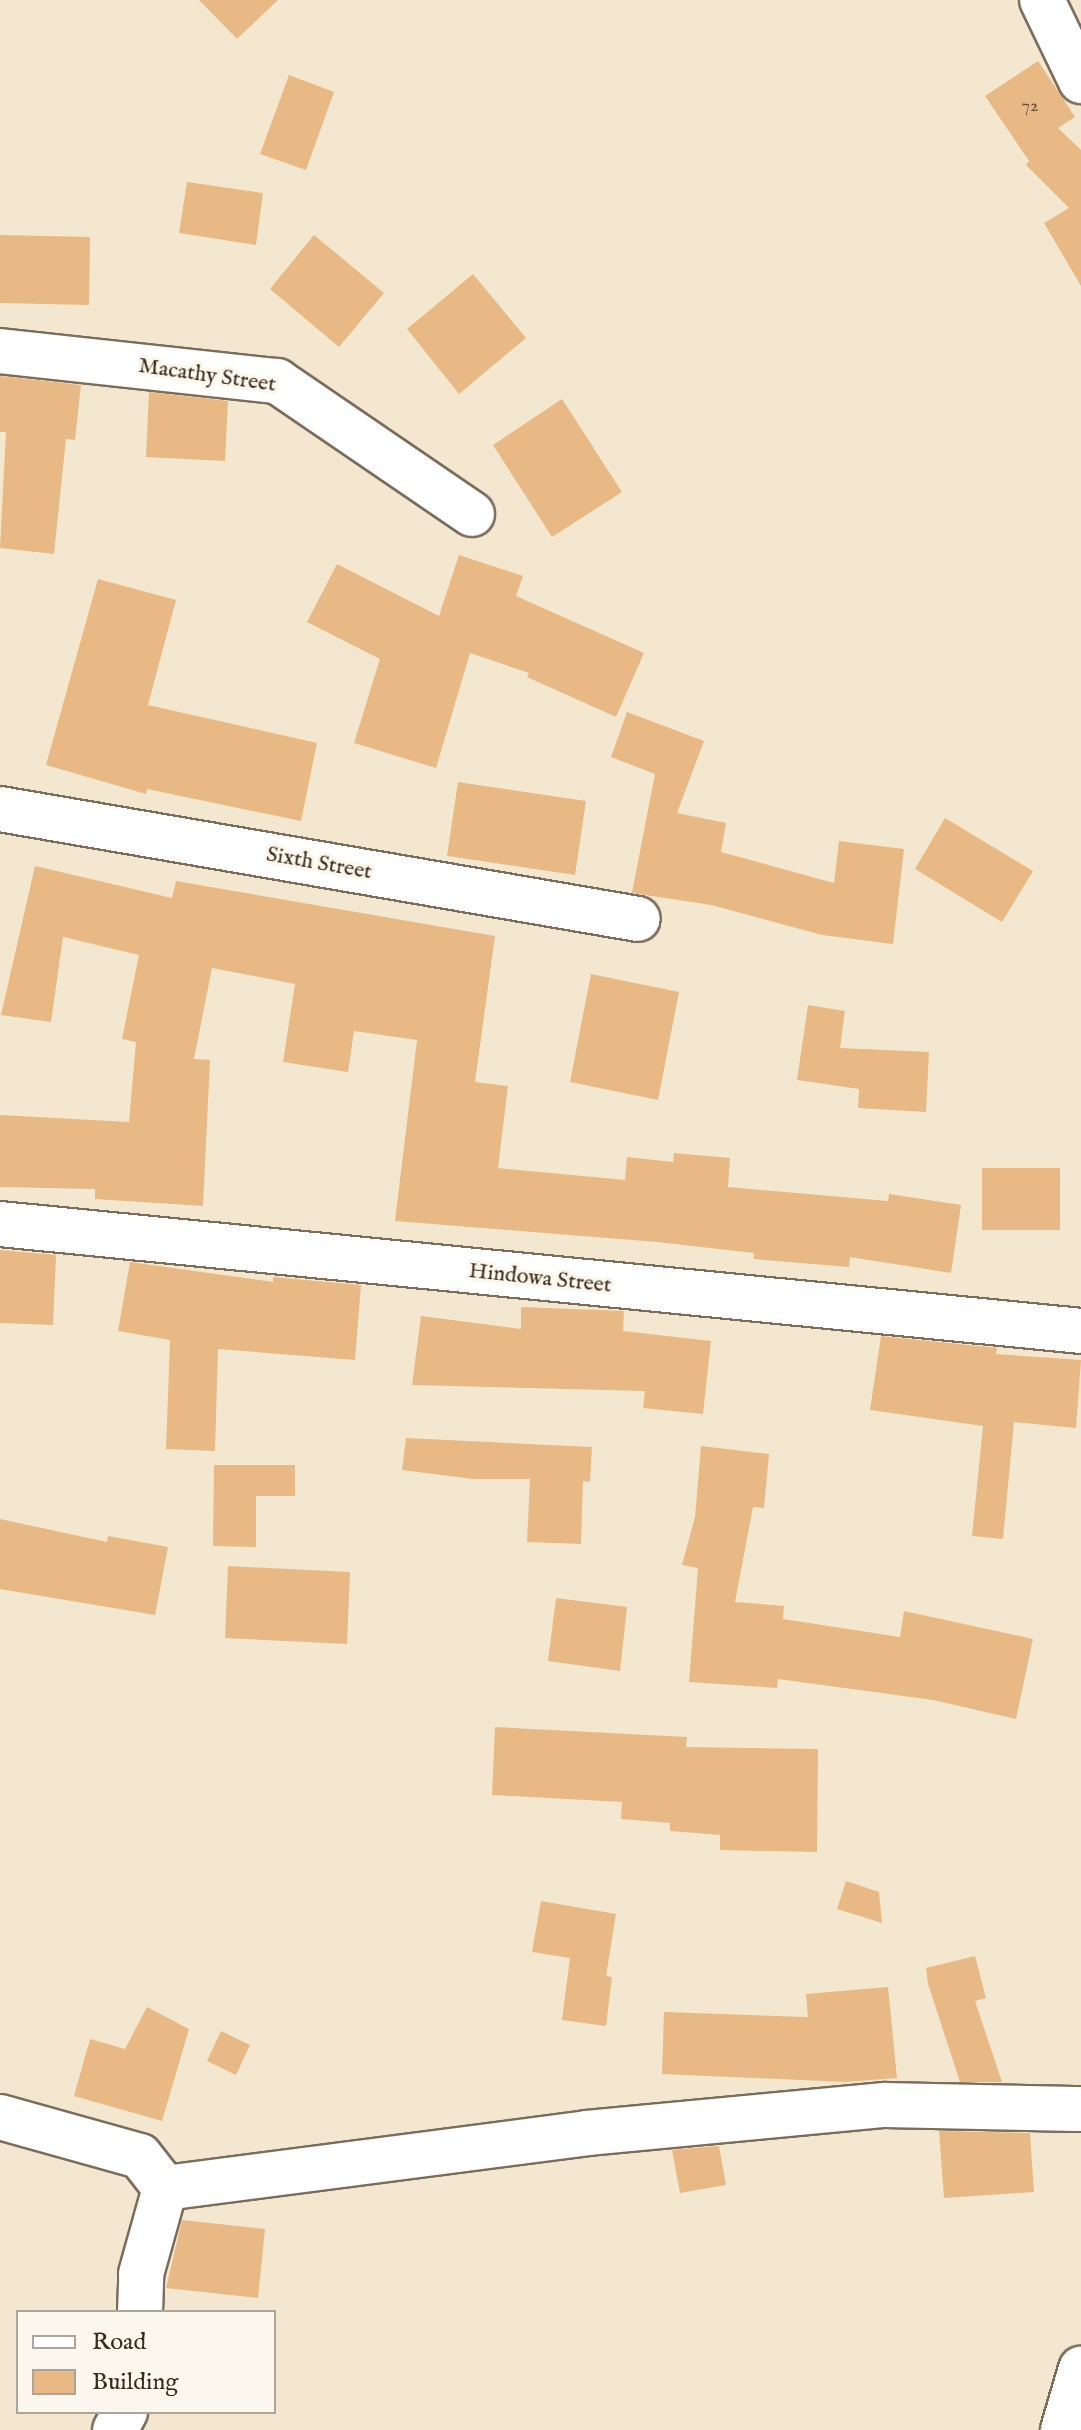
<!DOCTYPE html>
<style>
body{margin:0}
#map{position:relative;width:1081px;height:2430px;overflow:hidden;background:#f3e8cf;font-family:"IM FELL English",serif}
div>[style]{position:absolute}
.building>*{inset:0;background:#e8b984}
.roads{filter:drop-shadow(2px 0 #7b6c5c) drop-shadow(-2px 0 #7b6c5c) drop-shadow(0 2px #7b6c5c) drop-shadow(0 -2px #7b6c5c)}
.street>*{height:44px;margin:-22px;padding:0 22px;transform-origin:22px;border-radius:22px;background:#fff}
span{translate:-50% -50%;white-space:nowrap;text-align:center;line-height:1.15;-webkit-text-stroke:7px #fbf7ec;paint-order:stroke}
.number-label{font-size:18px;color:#664e38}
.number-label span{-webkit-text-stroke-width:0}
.street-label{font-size:22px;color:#3b2a1e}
.legend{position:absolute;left:16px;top:2310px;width:260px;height:104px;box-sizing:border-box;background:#fbf7ec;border:2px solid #aea59a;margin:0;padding:10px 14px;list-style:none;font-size:24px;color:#3b2a1e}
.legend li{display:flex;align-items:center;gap:16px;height:40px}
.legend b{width:40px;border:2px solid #aea59a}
</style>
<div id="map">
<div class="building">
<i style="clip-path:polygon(199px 0,278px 0,237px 39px)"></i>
<i style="clip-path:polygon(1038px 61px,1075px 117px,1058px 128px,1081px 150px,1081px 286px,1044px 223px,1069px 208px,1026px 165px,1029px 161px,985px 96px)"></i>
<i style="clip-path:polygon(289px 75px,334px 92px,306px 170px,260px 154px)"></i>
<i style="clip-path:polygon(187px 182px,263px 193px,256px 245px,179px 233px)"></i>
<i style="clip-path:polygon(0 235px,90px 237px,89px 305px,0 303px)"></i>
<i style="clip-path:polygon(314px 235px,384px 293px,339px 347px,270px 289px)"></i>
<i style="clip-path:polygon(473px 274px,526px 338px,459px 394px,407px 329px)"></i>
<i style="clip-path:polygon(0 376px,81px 385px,75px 440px,66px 439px,54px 554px,0 548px,6px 432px,0 432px)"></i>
<i style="clip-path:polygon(149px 392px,228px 401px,225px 461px,146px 457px)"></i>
<i style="clip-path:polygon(562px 399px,622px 492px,552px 537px,493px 445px)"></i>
<i style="clip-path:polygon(459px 555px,523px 576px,516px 596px,644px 653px,616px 717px,527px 677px,529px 673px,470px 653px,436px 768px,354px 743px,380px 659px,307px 622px,337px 564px,439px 616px)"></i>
<i style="clip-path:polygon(98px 579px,176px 600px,148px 705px,317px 743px,301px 821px,147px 789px,146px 794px,46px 765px)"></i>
<i style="clip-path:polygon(627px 712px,704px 741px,677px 813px,726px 823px,721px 852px,834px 883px,839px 841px,904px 849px,893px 944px,822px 935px,711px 905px,632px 893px,655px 774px,611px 757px)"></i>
<i style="clip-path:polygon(458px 782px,586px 801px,575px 875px,447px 856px)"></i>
<i style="clip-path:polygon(945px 818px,1033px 871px,1002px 922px,915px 869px)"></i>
<i style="clip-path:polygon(35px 866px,172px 898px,176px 881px,495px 936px,475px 1082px,508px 1086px,498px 1168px,625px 1180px,627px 1157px,673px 1162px,674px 1153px,730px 1158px,728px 1187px,888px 1201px,889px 1194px,961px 1205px,951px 1273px,850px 1257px,849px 1267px,754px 1259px,754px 1253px,657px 1242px,395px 1221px,417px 1040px,354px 1031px,348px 1072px,283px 1062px,295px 984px,212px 968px,194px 1059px,210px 1060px,203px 1206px,95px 1199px,95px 1189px,0 1187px,0 1115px,129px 1122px,136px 1042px,122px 1039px,139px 955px,63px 937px,51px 1022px,1px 1015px)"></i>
<i style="clip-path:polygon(591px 974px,679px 992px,658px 1100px,570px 1082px)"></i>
<i style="clip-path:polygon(808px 1005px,845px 1011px,840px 1048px,929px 1052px,926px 1112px,858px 1108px,859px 1089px,797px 1080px)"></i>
<i style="clip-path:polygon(982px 1168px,1060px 1168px,1060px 1230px,982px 1230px)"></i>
<i style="clip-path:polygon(0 1250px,56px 1255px,53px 1325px,0 1323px)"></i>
<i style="clip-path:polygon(130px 1262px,273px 1282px,273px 1277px,361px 1285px,355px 1360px,218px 1349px,215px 1451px,166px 1449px,170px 1340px,118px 1331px)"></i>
<i style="clip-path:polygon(521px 1307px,624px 1311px,623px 1331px,711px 1341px,703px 1414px,643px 1408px,645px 1391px,412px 1385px,421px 1316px,521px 1329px)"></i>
<i style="clip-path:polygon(881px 1336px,997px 1348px,996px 1354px,1081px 1360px,1076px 1428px,1014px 1422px,1003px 1539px,972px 1536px,983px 1426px,870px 1410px)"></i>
<i style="clip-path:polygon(406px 1438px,592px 1447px,590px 1482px,583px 1481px,581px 1544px,527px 1542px,530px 1479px,473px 1479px,402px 1470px)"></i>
<i style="clip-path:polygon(701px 1446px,769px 1454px,764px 1508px,753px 1507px,735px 1602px,784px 1606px,783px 1619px,900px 1637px,904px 1611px,1033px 1639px,1016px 1719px,933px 1700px,778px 1679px,777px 1688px,689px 1682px,698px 1568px,682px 1565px,695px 1517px)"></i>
<i style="clip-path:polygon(214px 1465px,295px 1465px,295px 1496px,256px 1496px,256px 1547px,213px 1546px)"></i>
<i style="clip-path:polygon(0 1519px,107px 1542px,108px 1536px,168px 1547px,155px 1615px,0 1589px)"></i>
<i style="clip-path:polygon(228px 1566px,350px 1572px,347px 1644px,225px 1638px)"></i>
<i style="clip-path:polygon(556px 1598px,627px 1607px,620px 1671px,548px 1661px)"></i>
<i style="clip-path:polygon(495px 1727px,687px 1737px,686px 1747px,818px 1749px,817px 1852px,720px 1850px,720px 1835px,670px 1831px,670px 1823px,621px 1819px,622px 1802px,492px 1795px)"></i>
<i style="clip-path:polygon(846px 1881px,879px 1892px,882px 1923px,837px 1909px)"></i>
<i style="clip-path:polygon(541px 1901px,616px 1914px,606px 1976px,612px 1977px,606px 2026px,562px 2020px,570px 1958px,532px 1952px)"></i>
<i style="clip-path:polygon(975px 1956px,986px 1998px,975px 2001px,1002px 2082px,960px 2082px,928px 1984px,926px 1968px)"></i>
<i style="clip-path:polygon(888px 1987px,897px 2078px,845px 2082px,662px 2074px,664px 2012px,808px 2017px,806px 1994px)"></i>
<i style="clip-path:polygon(147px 2007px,189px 2029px,162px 2121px,74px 2096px,90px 2039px,125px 2049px)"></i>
<i style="clip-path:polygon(221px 2031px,250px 2045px,236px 2075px,207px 2061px)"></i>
<i style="clip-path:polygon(939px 2131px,1030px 2133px,1034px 2192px,944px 2198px)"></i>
<i style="clip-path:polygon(719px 2146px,726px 2185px,680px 2193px,672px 2150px)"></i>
<i style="clip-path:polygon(182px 2220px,265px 2229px,258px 2298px,166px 2288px)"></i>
</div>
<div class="roads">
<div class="street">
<i style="left:1042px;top:0;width:90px;rotate:64.3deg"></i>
<i style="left:0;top:351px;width:279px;rotate:6.2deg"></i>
<i style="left:277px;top:381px;width:236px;rotate:34.3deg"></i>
<i style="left:0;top:809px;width:647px;rotate:9.78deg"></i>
<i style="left:0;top:1224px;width:1086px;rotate:5.65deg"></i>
<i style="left:0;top:2117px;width:145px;rotate:15.6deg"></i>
<i style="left:140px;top:2156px;width:41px;rotate:52deg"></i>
<i style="left:165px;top:2188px;width:426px;rotate:-7.4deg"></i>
<i style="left:587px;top:2133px;width:299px;rotate:-5.4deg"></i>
<i style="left:885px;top:2105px;width:196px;rotate:1.2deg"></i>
<i style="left:140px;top:2312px;width:38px;rotate:-88deg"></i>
<i style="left:141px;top:2274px;width:89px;rotate:-74.4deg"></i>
<i style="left:115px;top:2430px;width:21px;rotate:-61deg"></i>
<i style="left:1063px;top:2430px;width:64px;rotate:-73.6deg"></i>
</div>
</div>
<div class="number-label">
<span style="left:1030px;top:107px">72</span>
</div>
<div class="street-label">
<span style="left:207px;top:376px;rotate:8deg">Macathy Street</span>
<span style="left:319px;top:864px;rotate:10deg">Sixth Street</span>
<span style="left:540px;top:1279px;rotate:6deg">Hindowa Street</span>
</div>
<ul class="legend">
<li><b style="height:10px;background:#fff"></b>Road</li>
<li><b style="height:22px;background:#e8b984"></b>Building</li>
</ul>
</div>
